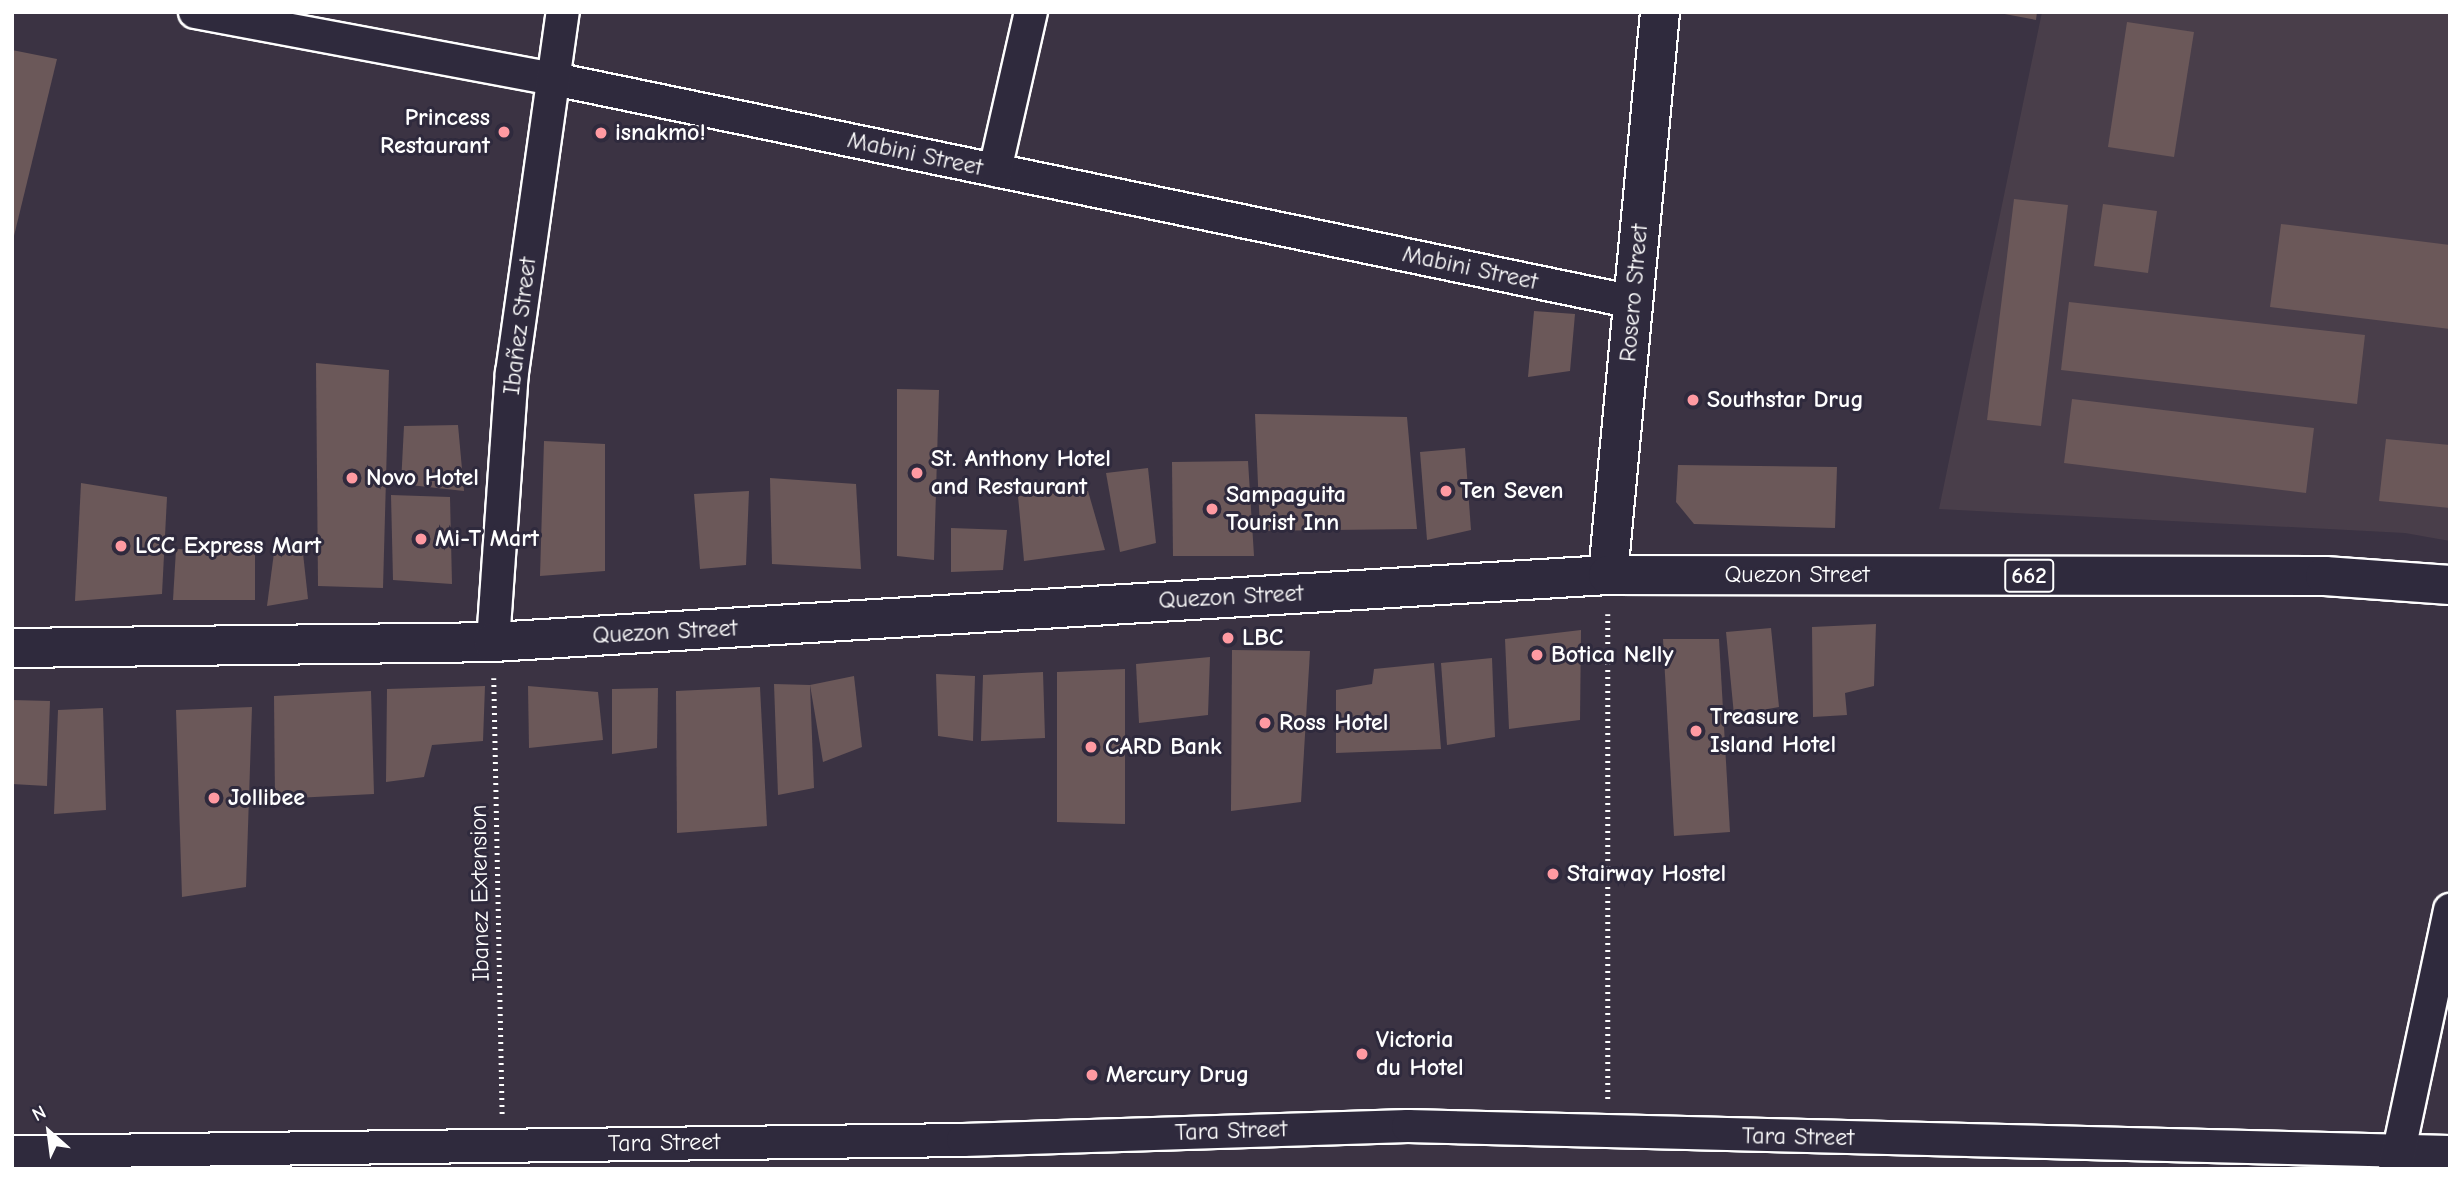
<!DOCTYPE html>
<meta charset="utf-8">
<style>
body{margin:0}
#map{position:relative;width:2462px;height:1181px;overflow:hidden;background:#3b3343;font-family:"Comic Neue",sans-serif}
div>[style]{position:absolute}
.built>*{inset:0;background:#493e4a}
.building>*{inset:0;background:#6b5859}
.path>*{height:4.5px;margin-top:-2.25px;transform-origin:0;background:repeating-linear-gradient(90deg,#fff 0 2px,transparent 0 7px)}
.roads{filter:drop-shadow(2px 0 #fff) drop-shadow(-2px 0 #fff) drop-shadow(0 2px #fff) drop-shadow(0 -2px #fff)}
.minor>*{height:32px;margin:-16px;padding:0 16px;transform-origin:16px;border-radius:16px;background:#2f2a3d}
.secondary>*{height:38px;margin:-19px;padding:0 19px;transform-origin:19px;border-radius:19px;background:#2f2a3d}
.primary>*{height:38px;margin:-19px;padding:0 19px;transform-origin:19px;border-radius:19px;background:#2f2a3d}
.dots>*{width:19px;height:19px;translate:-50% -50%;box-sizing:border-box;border:4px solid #2f2a3d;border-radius:50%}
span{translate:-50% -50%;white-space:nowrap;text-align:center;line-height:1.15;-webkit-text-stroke:6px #2f2a3d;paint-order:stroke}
.shield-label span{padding:2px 5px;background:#2f2a3d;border:2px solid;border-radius:5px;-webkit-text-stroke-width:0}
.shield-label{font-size:23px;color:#fff;font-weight:700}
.poi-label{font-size:24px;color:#fff;font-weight:700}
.right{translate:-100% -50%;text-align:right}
.left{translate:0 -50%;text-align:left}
.street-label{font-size:24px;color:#fff}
.frame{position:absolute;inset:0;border:14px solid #fff;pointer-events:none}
.north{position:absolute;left:14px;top:1097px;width:70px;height:70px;-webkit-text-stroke:5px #2f2a3d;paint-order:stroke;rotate:332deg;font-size:19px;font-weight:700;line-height:28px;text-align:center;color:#fff}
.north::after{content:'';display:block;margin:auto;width:24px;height:32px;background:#fff;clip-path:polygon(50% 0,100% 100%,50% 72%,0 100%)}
</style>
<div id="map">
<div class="built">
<i style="clip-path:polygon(2042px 12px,2450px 12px,2450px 541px,2405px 533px,1939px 509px)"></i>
</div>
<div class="building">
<i style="clip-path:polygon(1994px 12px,2037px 12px,2036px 20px)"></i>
<i style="clip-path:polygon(2127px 22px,2194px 32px,2174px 157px,2108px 147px)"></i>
<i style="clip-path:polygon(12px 50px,57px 59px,13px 240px,12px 240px)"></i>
<i style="clip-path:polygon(2014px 199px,2068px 205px,2041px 426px,1987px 420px)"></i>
<i style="clip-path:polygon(2103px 204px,2157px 211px,2148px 273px,2094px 266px)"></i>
<i style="clip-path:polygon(2281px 224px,2450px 245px,2450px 329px,2270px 307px)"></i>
<i style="clip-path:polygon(2069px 302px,2365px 335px,2357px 404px,2061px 370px)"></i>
<i style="clip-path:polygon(1534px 311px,1575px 314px,1570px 371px,1528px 377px)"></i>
<i style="clip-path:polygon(316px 363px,389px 370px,383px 588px,318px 586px)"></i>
<i style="clip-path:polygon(897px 389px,939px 390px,934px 560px,897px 556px)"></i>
<i style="clip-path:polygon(2072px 399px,2314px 428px,2306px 493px,2064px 463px)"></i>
<i style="clip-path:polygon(1255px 414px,1407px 417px,1417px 529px,1260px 531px)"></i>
<i style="clip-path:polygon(458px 425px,464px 491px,401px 484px,404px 426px)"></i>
<i style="clip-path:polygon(2386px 439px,2450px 445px,2450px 508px,2379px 501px)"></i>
<i style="clip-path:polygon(544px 441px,605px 444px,605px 571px,540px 576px)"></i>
<i style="clip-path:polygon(1465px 448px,1471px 530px,1427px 540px,1420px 452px)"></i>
<i style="clip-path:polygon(1248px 461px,1254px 556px,1173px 556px,1172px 462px)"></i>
<i style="clip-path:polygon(1678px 465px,1837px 467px,1835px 528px,1694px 524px,1676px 502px)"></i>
<i style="clip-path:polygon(1148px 468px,1156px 543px,1120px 552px,1106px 473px)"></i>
<i style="clip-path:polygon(770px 478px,856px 484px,861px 569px,772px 564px)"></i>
<i style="clip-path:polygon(81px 483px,167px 497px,162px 594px,75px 601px)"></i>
<i style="clip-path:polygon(749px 491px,746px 565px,700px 569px,694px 494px)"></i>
<i style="clip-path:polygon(1088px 491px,1105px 550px,1024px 561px,1018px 496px)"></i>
<i style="clip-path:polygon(391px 495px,450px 497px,452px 584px,393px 580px)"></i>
<i style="clip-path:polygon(951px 528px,1007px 530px,1003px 570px,951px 572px)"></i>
<i style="clip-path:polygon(302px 544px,308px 599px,267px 606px,275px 545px)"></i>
<i style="clip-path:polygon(176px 549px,255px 552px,255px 600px,173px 600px)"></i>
<i style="clip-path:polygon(1876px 624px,1874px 686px,1845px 693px,1847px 715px,1813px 717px,1812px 627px)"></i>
<i style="clip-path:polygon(1771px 628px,1779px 707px,1734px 715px,1726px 632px)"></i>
<i style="clip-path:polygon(1581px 630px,1580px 720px,1509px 729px,1505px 639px)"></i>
<i style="clip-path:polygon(1663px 639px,1719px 639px,1730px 832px,1674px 836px)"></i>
<i style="clip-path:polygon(1232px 650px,1310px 651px,1301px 802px,1231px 811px)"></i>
<i style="clip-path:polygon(1210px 657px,1208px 715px,1139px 723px,1136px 664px)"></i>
<i style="clip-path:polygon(1492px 658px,1495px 737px,1447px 745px,1441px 663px)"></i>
<i style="clip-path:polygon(1434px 663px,1441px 749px,1336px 753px,1336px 690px,1372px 684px,1374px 669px)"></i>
<i style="clip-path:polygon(1125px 669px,1125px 824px,1057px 822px,1057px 672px)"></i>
<i style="clip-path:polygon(1043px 672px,1045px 738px,981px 741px,983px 675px)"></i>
<i style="clip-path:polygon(936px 674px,975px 676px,973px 741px,938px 736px)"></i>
<i style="clip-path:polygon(854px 676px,862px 747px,823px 762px,810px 685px)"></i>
<i style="clip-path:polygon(774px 684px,810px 685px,814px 788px,778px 795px)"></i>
<i style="clip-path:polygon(485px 686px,483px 741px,432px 745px,424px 777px,386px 782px,387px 689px)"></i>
<i style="clip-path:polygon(528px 686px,598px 692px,603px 740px,529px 748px)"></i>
<i style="clip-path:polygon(760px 687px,767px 826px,677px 833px,676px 691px)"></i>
<i style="clip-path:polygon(658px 688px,657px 748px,612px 754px,612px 689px)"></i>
<i style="clip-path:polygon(371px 691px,374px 794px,275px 799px,274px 696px)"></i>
<i style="clip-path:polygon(12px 700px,50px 701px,47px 786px,12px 784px)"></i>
<i style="clip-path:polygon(252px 707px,246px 887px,182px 897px,176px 710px)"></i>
<i style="clip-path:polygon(103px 708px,106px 810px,54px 814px,58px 710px)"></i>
</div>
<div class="path">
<i style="left:1608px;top:614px;width:485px;rotate:90deg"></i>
<i style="left:494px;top:678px;width:436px;rotate:88.9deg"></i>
</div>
<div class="roads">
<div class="minor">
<i style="left:195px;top:12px;width:365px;rotate:10.6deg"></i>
<i style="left:554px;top:79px;width:1103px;rotate:11.67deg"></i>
<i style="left:995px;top:170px;width:162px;rotate:-77.2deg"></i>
<i style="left:493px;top:642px;width:270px;rotate:-86deg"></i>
<i style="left:512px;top:373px;width:365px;rotate:-82deg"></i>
<i style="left:12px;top:1152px;width:951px;rotate:-0.72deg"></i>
<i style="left:963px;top:1140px;width:445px;rotate:-1.8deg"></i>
<i style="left:1408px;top:1126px;width:1042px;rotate:1.43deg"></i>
<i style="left:2395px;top:1169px;width:265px;rotate:-78deg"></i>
</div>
<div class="secondary">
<i style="left:1608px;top:575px;width:565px;rotate:-84.72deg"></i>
</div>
<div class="primary">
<i style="left:12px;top:648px;width:481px;rotate:-0.7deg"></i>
<i style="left:493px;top:642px;width:1117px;rotate:-3.44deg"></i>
<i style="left:1608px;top:575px;width:717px;rotate:0.08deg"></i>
<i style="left:2325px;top:576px;width:125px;rotate:4.1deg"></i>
</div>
</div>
<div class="dots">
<i style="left:504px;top:132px;background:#ff9aa2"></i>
<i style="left:601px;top:133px;background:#ff9aa2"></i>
<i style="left:1693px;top:400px;background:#ff9aa2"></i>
<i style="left:917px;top:473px;background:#ff9aa2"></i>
<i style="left:352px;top:478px;background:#ff9aa2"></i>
<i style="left:1446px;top:491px;background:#ff9aa2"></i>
<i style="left:1212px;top:509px;background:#ff9aa2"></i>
<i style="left:421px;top:539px;background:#ff9aa2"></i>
<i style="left:121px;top:546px;background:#ff9aa2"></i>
<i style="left:1228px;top:638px;background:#ff9aa2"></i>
<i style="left:1537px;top:655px;background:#ff9aa2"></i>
<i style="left:1265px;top:723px;background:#ff9aa2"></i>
<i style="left:1696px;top:731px;background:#ff9aa2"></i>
<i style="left:1091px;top:747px;background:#ff9aa2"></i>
<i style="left:214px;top:798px;background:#ff9aa2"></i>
<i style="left:1553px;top:874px;background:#ff9aa2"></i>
<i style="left:1362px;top:1054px;background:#ff9aa2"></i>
<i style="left:1092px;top:1075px;background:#ff9aa2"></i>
</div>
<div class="shield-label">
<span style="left:2029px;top:576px">662</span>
</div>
<div class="poi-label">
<span class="right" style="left:490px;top:132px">Princess<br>Restaurant</span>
<span class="left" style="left:615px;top:133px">isnakmo!</span>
<span class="left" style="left:1707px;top:400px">Southstar Drug</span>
<span class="left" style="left:931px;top:473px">St. Anthony Hotel<br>and Restaurant</span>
<span class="left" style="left:366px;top:478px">Novo Hotel</span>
<span class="left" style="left:1460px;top:491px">Ten Seven</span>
<span class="left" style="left:1226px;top:509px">Sampaguita<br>Tourist Inn</span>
<span class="left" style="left:435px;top:539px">Mi-T Mart</span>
<span class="left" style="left:135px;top:546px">LCC Express Mart</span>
<span class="left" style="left:1242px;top:638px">LBC</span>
<span class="left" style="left:1551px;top:655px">Botica Nelly</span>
<span class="left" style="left:1710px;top:731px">Treasure<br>Island Hotel</span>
<span class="left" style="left:1279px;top:723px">Ross Hotel</span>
<span class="left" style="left:1105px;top:747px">CARD Bank</span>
<span class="left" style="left:228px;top:798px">Jollibee</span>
<span class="left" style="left:1567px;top:874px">Stairway Hostel</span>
<span class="left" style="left:1376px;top:1054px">Victoria<br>du Hotel</span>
<span class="left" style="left:1106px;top:1075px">Mercury Drug</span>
</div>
<div class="street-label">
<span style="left:915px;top:154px;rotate:12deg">Mabini Street</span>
<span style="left:1470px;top:268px;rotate:12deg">Mabini Street</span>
<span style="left:1634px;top:293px;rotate:-85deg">Rosero Street</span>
<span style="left:520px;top:326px;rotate:-83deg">Ibañez Street</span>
<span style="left:1797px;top:575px">Quezon Street</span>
<span style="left:1231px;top:597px;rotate:-3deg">Quezon Street</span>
<span style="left:665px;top:632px;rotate:-3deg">Quezon Street</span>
<span style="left:480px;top:893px;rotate:-91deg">Ibanez Extension</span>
<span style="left:1231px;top:1131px;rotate:-2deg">Tara Street</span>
<span style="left:1798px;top:1137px;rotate:1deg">Tara Street</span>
<span style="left:664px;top:1143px;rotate:-1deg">Tara Street</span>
</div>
<div class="frame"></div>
<div class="north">N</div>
</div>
